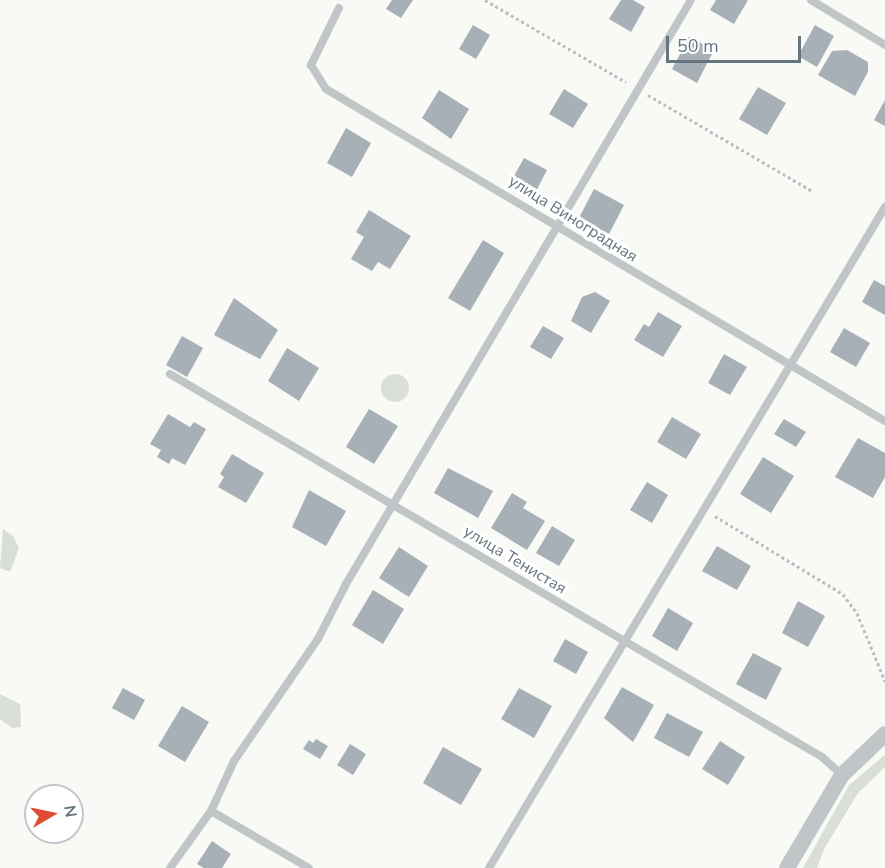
<!DOCTYPE html>
<meta charset="utf-8">
<style>
body{margin:0}
#map{position:relative;width:885px;height:868px;overflow:hidden;background:#f9f9f6;font-family:"Nunito Sans",sans-serif}
div>[style]{position:absolute}
.green>*{inset:0;background:#d9ded6}
.round{border-radius:50%}
.building>*{inset:0;background:#a7b0b6}
.path>*{height:3px;margin-top:-1.5px;transform-origin:0;background:repeating-linear-gradient(90deg,#bbbec0 0 3px,transparent 0 6px)}
.service>*{height:8px;margin:-4px;padding:0 4px;transform-origin:4px;border-radius:4px;background:#c0c5c8}
.minor>*{height:16px;margin:-8px;padding:0 8px;transform-origin:8px;border-radius:8px;background:#c0c5c8}
span{translate:-50% -50%;white-space:nowrap;text-align:center;line-height:1.15;-webkit-text-stroke:6px #fff;paint-order:stroke}
.street-label{font-size:16px;color:#657680}
.north{position:absolute;left:24px;top:784px;width:60px;height:60px;box-sizing:border-box;background:#fff;border:2px solid #c1c8cc;border-radius:50%;rotate:81deg;font-size:16px;font-weight:700;line-height:24px;text-align:center;color:#657680}
.north::after{content:'';display:block;margin:auto;width:21px;height:27px;background:#de4c31;clip-path:polygon(50% 0,100% 100%,50% 72%,0 100%)}
.scale{position:absolute;left:666px;top:36px;width:135px;height:27px;box-sizing:border-box;border:3px solid #657680;border-top:0;padding-left:8px;font-size:18px;line-height:21px;white-space:nowrap;color:#657680;-webkit-text-stroke:4px #fff;paint-order:stroke}
</style>
<div id="map">
<div class="green">
<i class="round" style="left:381px;top:374px;width:28px;height:28px"></i>
<i style="clip-path:polygon(3px 529px,13px 536px,19px 548px,10px 572px,0 568px)"></i>
<i style="clip-path:polygon(0 694px,20px 704px,21px 727px,12px 728px,0 719px)"></i>
<i style="clip-path:polygon(885px 755px,885px 767px,858px 793px,824px 849px,817px 868px,803px 868px,849px 785px)"></i>
</div>
<div class="building">
<i style="clip-path:polygon(392px 0,413px 0,401px 18px,386px 9px)"></i>
<i style="clip-path:polygon(621px 0,633px 0,645px 7px,631px 32px,609px 19px)"></i>
<i style="clip-path:polygon(716px 0,748px 0,734px 24px,710px 10px)"></i>
<i style="clip-path:polygon(473px 25px,490px 35px,476px 59px,459px 49px)"></i>
<i style="clip-path:polygon(815px 25px,834px 36px,817px 67px,798px 56px)"></i>
<i style="clip-path:polygon(689px 37px,714px 50px,697px 83px,672px 69px)"></i>
<i style="clip-path:polygon(847px 50px,868px 62px,868px 72px,855px 96px,818px 75px,832px 51px)"></i>
<i style="clip-path:polygon(758px 87px,786px 103px,767px 135px,739px 119px)"></i>
<i style="clip-path:polygon(564px 89px,588px 104px,573px 128px,549px 114px)"></i>
<i style="clip-path:polygon(439px 90px,469px 109px,451px 139px,422px 118px)"></i>
<i style="clip-path:polygon(885px 100px,885px 126px,874px 120px)"></i>
<i style="clip-path:polygon(346px 128px,371px 143px,352px 177px,327px 163px)"></i>
<i style="clip-path:polygon(524px 158px,547px 170px,533px 197px,509px 185px)"></i>
<i style="clip-path:polygon(594px 189px,624px 205px,609px 234px,579px 218px)"></i>
<i style="clip-path:polygon(369px 210px,411px 236px,390px 269px,378px 262px,372px 271px,351px 259px,364px 237px,356px 232px)"></i>
<i style="clip-path:polygon(483px 240px,504px 253px,470px 311px,448px 298px)"></i>
<i style="clip-path:polygon(874px 280px,885px 286px,885px 315px,862px 302px)"></i>
<i style="clip-path:polygon(595px 292px,610px 301px,591px 333px,571px 321px,582px 297px)"></i>
<i style="clip-path:polygon(234px 298px,278px 330px,260px 359px,214px 335px)"></i>
<i style="clip-path:polygon(658px 312px,682px 326px,663px 357px,634px 340px,644px 324px,649px 327px)"></i>
<i style="clip-path:polygon(543px 326px,564px 338px,551px 359px,530px 347px)"></i>
<i style="clip-path:polygon(844px 328px,870px 343px,856px 367px,830px 352px)"></i>
<i style="clip-path:polygon(182px 336px,203px 348px,187px 377px,166px 365px)"></i>
<i style="clip-path:polygon(287px 348px,319px 368px,299px 401px,268px 381px)"></i>
<i style="clip-path:polygon(724px 354px,747px 367px,730px 395px,708px 383px)"></i>
<i style="clip-path:polygon(369px 409px,398px 426px,374px 464px,346px 447px)"></i>
<i style="clip-path:polygon(168px 414px,190px 427px,194px 422px,206px 429px,185px 465px,172px 458px,169px 464px,157px 457px,161px 450px,150px 444px)"></i>
<i style="clip-path:polygon(672px 417px,701px 434px,686px 459px,657px 442px)"></i>
<i style="clip-path:polygon(784px 419px,806px 432px,796px 447px,774px 434px)"></i>
<i style="clip-path:polygon(858px 438px,885px 453px,885px 477px,873px 498px,835px 477px)"></i>
<i style="clip-path:polygon(232px 454px,264px 473px,246px 503px,218px 487px,224px 477px,220px 474px)"></i>
<i style="clip-path:polygon(763px 457px,794px 476px,771px 513px,740px 494px)"></i>
<i style="clip-path:polygon(448px 468px,493px 491px,478px 518px,434px 493px)"></i>
<i style="clip-path:polygon(647px 482px,668px 495px,652px 523px,630px 510px)"></i>
<i style="clip-path:polygon(309px 490px,346px 511px,326px 546px,292px 527px)"></i>
<i style="clip-path:polygon(512px 493px,527px 502px,523px 508px,545px 521px,527px 550px,491px 528px)"></i>
<i style="clip-path:polygon(552px 526px,575px 540px,559px 566px,536px 553px)"></i>
<i style="clip-path:polygon(717px 546px,751px 566px,737px 590px,702px 571px)"></i>
<i style="clip-path:polygon(399px 547px,428px 566px,409px 597px,379px 578px)"></i>
<i style="clip-path:polygon(373px 590px,404px 609px,383px 644px,352px 625px)"></i>
<i style="clip-path:polygon(798px 601px,825px 616px,808px 647px,782px 633px)"></i>
<i style="clip-path:polygon(668px 608px,693px 623px,677px 651px,652px 636px)"></i>
<i style="clip-path:polygon(565px 639px,588px 652px,576px 674px,553px 661px)"></i>
<i style="clip-path:polygon(753px 653px,782px 668px,766px 700px,736px 684px)"></i>
<i style="clip-path:polygon(622px 687px,654px 705px,633px 742px,604px 718px)"></i>
<i style="clip-path:polygon(123px 688px,145px 700px,134px 720px,112px 708px)"></i>
<i style="clip-path:polygon(519px 688px,552px 706px,534px 738px,501px 719px)"></i>
<i style="clip-path:polygon(182px 706px,209px 722px,185px 762px,158px 746px)"></i>
<i style="clip-path:polygon(667px 713px,703px 732px,689px 757px,654px 738px)"></i>
<i style="clip-path:polygon(316px 739px,328px 746px,320px 759px,303px 749px,309px 740px,313px 743px)"></i>
<i style="clip-path:polygon(720px 741px,745px 757px,728px 785px,702px 769px)"></i>
<i style="clip-path:polygon(350px 744px,366px 754px,353px 775px,337px 765px)"></i>
<i style="clip-path:polygon(443px 747px,482px 769px,461px 805px,423px 783px)"></i>
<i style="clip-path:polygon(212px 841px,231px 854px,222px 868px,204px 868px,197px 864px)"></i>
</div>
<div class="path">
<i style="left:485px;top:0;width:163px;rotate:30.2deg"></i>
<i style="left:648px;top:95px;width:190px;rotate:30.3deg"></i>
<i style="left:715px;top:516px;width:150px;rotate:31.4deg"></i>
<i style="left:843px;top:594px;width:24px;rotate:54deg"></i>
<i style="left:857px;top:613px;width:74px;rotate:67.6deg"></i>
</div>
<div class="service">
<i style="left:811px;top:0;width:87px;rotate:31.3deg"></i>
<i style="left:339px;top:8px;width:64px;rotate:116.2deg"></i>
<i style="left:311px;top:65px;width:28px;rotate:58deg"></i>
<i style="left:326px;top:89px;width:650px;rotate:30.71deg"></i>
<i style="left:170px;top:374px;width:756px;rotate:30.43deg"></i>
<i style="left:822px;top:757px;width:27px;rotate:42deg"></i>
<i style="left:211px;top:811px;width:113px;rotate:30.2deg"></i>
<i style="left:170px;top:868px;width:70px;rotate:-54.3deg"></i>
<i style="left:211px;top:811px;width:55px;rotate:-65.3deg"></i>
<i style="left:234px;top:761px;width:148px;rotate:-55.5deg"></i>
<i style="left:318px;top:639px;width:62px;rotate:-63deg"></i>
<i style="left:346px;top:584px;width:678px;rotate:-59.43deg"></i>
<i style="left:489px;top:868px;width:771px;rotate:-59.07deg"></i>
</div>
<div class="minor">
<i style="left:787px;top:868px;width:108px;rotate:-59.4deg"></i>
<i style="left:842px;top:775px;width:59px;rotate:-43.6deg"></i>
</div>
<div class="street-label">
<span style="left:573px;top:219px;rotate:32deg">улица Виноградная</span>
<span style="left:515px;top:560px;rotate:31deg">улица Тенистая</span>
</div>
<div class="north">N</div>
<div class="scale">50 m</div>
</div>
